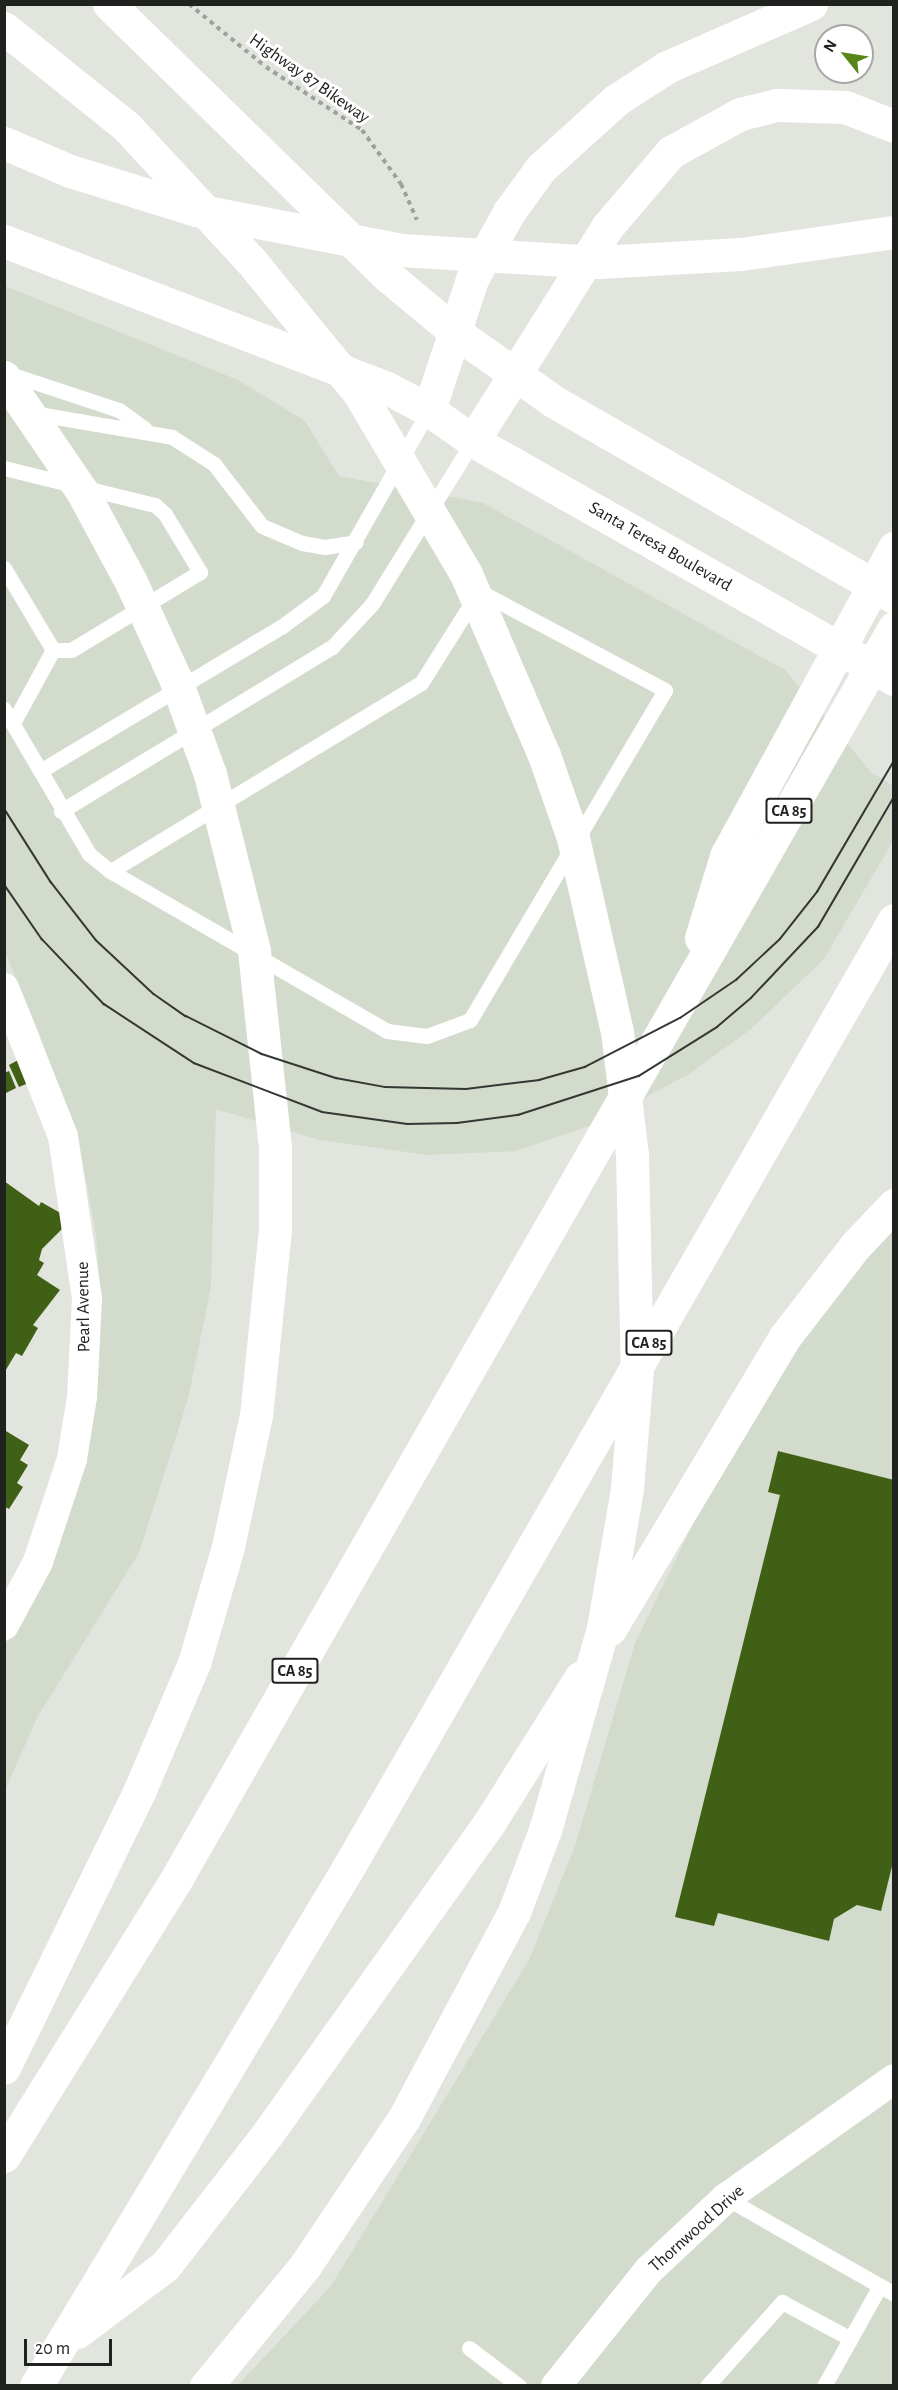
<!DOCTYPE html>
<style>
body{margin:0}
#map{position:relative;width:898px;height:2390px;overflow:hidden;background:#e1e5de;font-family:"Alegreya Sans",sans-serif}
div>[style]{position:absolute}
.built>*{inset:0;background:#d3dbcd}
.building>*{inset:0;background:#406115}
.path>*{height:4px;margin-top:-2px;transform-origin:0;background:repeating-linear-gradient(90deg,#9ea19c 0 4.5px,transparent 0 9px)}
.lane>*{height:15px;margin:-7.5px;padding:0 7.5px;transform-origin:7.5px;border-radius:7.5px;background:#fff}
.street>*{height:30px;margin:-15px;padding:0 15px;transform-origin:15px;border-radius:15px;background:#fff}
.secondary>*{height:33px;margin:-16.5px;padding:0 16.5px;transform-origin:16.5px;border-radius:16.5px;background:#fff}
.highway>*{height:33px;margin:-16.5px;padding:0 16.5px;transform-origin:16.5px;border-radius:16.5px;background:#fff}
.tram>*{height:1.5px;margin:-0.75px;padding:0 0.75px;transform-origin:0.75px;border-radius:0.75px;background:#343733}
span{translate:-50% -50%;white-space:nowrap;text-align:center;line-height:1.15;-webkit-text-stroke:6px #fff;paint-order:stroke}
.shield-label span{padding:2px 4px;background:#fff;border:2px solid;border-radius:4px;-webkit-text-stroke-width:0}
.shield-label{font-size:16px;color:#20221f;font-weight:700}
.street-label{font-size:18px;color:#20221f}
.frame{position:absolute;inset:0;border:6px solid #20221f;pointer-events:none}
.north{position:absolute;left:814px;top:24px;width:60px;height:60px;box-sizing:border-box;background:#fff;border:2px solid #a6a7a5;border-radius:50%;rotate:300deg;font-size:16px;font-weight:700;line-height:24px;text-align:center;color:#20221f}
.north::after{content:'';display:block;margin:auto;width:21px;height:27px;background:#588616;clip-path:polygon(50% 0,100% 100%,50% 72%,0 100%)}
.scale{position:absolute;left:24px;top:2339px;width:88px;height:27px;box-sizing:border-box;border:3px solid #20221f;border-top:0;padding-left:8px;font-size:18px;line-height:21px;white-space:nowrap;color:#20221f;-webkit-text-stroke:4px #fff;paint-order:stroke}
</style>
<div id="map">
<div class="built">
<i style="clip-path:polygon(5px 286px,238px 380px,305px 421px,339px 476px,483px 503px,785px 670px,872px 773px,894px 786px,893px 841px,824px 959px,751px 1029px,689px 1074px,595px 1124px,516px 1151px,428px 1155px,320px 1140px,216px 1109px,211px 1287px,188px 1399px,139px 1553px,38px 1716px,5px 1790px,5px 1645px,34px 1601px,101px 1306px,96px 1234px,81px 1154px,37px 1027px,5px 953px)"></i>
<i style="clip-path:polygon(893px 1205px,893px 2385px,237px 2386px,331px 2286px,529px 1960px,575px 1846px,635px 1643px,784px 1338px)"></i>
</div>
<div class="building">
<i style="clip-path:polygon(20px 1059px,31px 1082px,19px 1087px,9px 1065px)"></i>
<i style="clip-path:polygon(9px 1071px,16px 1088px,4px 1094px,4px 1073px)"></i>
<i style="clip-path:polygon(4px 1181px,39px 1206px,41px 1202px,64px 1215px,67px 1224px,42px 1249px,39px 1260px,44px 1263px,37px 1275px,60px 1290px,33px 1325px,38px 1328px,22px 1356px,16px 1353px,4px 1373px)"></i>
<i style="clip-path:polygon(6px 1431px,29px 1445px,20px 1460px,28px 1465px,17px 1483px,23px 1487px,9px 1509px,5px 1507px)"></i>
<i style="clip-path:polygon(778px 1451px,894px 1480px,894px 1858px,881px 1911px,857px 1905px,834px 1919px,829px 1941px,718px 1913px,714px 1926px,675px 1917px,780px 1495px,768px 1492px)"></i>
</div>
<div class="path">
<i style="left:189px;top:4px;width:99px;rotate:39.3deg"></i>
<i style="left:266px;top:67px;width:115px;rotate:33.3deg"></i>
<i style="left:362px;top:130px;width:67px;rotate:54.2deg"></i>
<i style="left:401px;top:184px;width:39px;rotate:66deg"></i>
</div>
<div class="lane">
<i style="left:7px;top:373px;width:118px;rotate:18.3deg"></i>
<i style="left:119px;top:410px;width:32px;rotate:36deg"></i>
<i style="left:32px;top:413px;width:142px;rotate:9.7deg"></i>
<i style="left:172px;top:437px;width:50px;rotate:32.7deg"></i>
<i style="left:214px;top:464px;width:78px;rotate:52.3deg"></i>
<i style="left:262px;top:526px;width:43px;rotate:23deg"></i>
<i style="left:302px;top:543px;width:23px;rotate:10deg"></i>
<i style="left:325px;top:547px;width:31px;rotate:-9deg"></i>
<i style="left:4px;top:468px;width:155px;rotate:13.8deg"></i>
<i style="left:155px;top:505px;width:13px;rotate:42deg"></i>
<i style="left:165px;top:514px;width:68px;rotate:58.9deg"></i>
<i style="left:200px;top:572px;width:151px;rotate:148.8deg"></i>
<i style="left:71px;top:650px;width:18px;rotate:180deg"></i>
<i style="left:4px;top:568px;width:96px;rotate:59.1deg"></i>
<i style="left:4px;top:709px;width:168px;rotate:59.6deg"></i>
<i style="left:89px;top:854px;width:27px;rotate:39deg"></i>
<i style="left:110px;top:871px;width:320px;rotate:30deg"></i>
<i style="left:387px;top:1031px;width:40px;rotate:7.1deg"></i>
<i style="left:427px;top:1036px;width:46px;rotate:-20.4deg"></i>
<i style="left:470px;top:1020px;width:383px;rotate:-59.4deg"></i>
<i style="left:665px;top:690px;width:211px;rotate:-152deg"></i>
<i style="left:479px;top:591px;width:109px;rotate:122.2deg"></i>
<i style="left:421px;top:683px;width:363px;rotate:148.8deg"></i>
<i style="left:13px;top:723px;width:83px;rotate:-61.3deg"></i>
<i style="left:40px;top:771px;width:281px;rotate:-30.9deg"></i>
<i style="left:281px;top:627px;width:52px;rotate:-36.4deg"></i>
<i style="left:323px;top:596px;width:214px;rotate:-60.3deg"></i>
<i style="left:61px;top:811px;width:318px;rotate:-31.2deg"></i>
<i style="left:333px;top:646px;width:57px;rotate:-47.1deg"></i>
<i style="left:372px;top:604px;width:192px;rotate:-58.2deg"></i>
<i style="left:726px;top:2198px;width:193px;rotate:29.7deg"></i>
<i style="left:469px;top:2348px;width:63px;rotate:37.2deg"></i>
<i style="left:707px;top:2386px;width:113px;rotate:-48.2deg"></i>
<i style="left:782px;top:2302px;width:78px;rotate:28.2deg"></i>
<i style="left:824px;top:2386px;width:115px;rotate:-60.8deg"></i>
</div>
<div class="street">
<i style="left:4px;top:988px;width:159px;rotate:68.3deg"></i>
<i style="left:63px;top:1136px;width:165px;rotate:81.6deg"></i>
<i style="left:87px;top:1299px;width:98px;rotate:92.9deg"></i>
<i style="left:82px;top:1397px;width:63px;rotate:99.2deg"></i>
<i style="left:72px;top:1459px;width:108px;rotate:108.3deg"></i>
<i style="left:38px;top:1562px;width:72px;rotate:118.4deg"></i>
<i style="left:556px;top:2386px;width:149px;rotate:-51.3deg"></i>
<i style="left:649px;top:2270px;width:105px;rotate:-43.1deg"></i>
<i style="left:726px;top:2198px;width:206px;rotate:-35.3deg"></i>
</div>
<div class="secondary">
<i style="left:455px;top:332px;width:120px;rotate:35.1deg"></i>
<i style="left:553px;top:401px;width:393px;rotate:29.9deg"></i>
<i style="left:429px;top:410px;width:54px;rotate:35.2deg"></i>
<i style="left:473px;top:441px;width:484px;rotate:29.5deg"></i>
</div>
<div class="highway">
<i style="left:109px;top:4px;width:391px;rotate:44.3deg"></i>
<i style="left:389px;top:277px;width:86px;rotate:39.8deg"></i>
<i style="left:4px;top:28px;width:156px;rotate:38.8deg"></i>
<i style="left:126px;top:126px;width:184px;rotate:47.2deg"></i>
<i style="left:251px;top:261px;width:171px;rotate:50.7deg"></i>
<i style="left:359px;top:393px;width:210px;rotate:59.4deg"></i>
<i style="left:466px;top:574px;width:197px;rotate:66.7deg"></i>
<i style="left:544px;top:755px;width:88px;rotate:70.7deg"></i>
<i style="left:573px;top:838px;width:198px;rotate:77.2deg"></i>
<i style="left:617px;top:1031px;width:125px;rotate:83.1deg"></i>
<i style="left:632px;top:1155px;width:214px;rotate:88.7deg"></i>
<i style="left:637px;top:1369px;width:120px;rotate:94.8deg"></i>
<i style="left:627px;top:1489px;width:141px;rotate:99.8deg"></i>
<i style="left:603px;top:1628px;width:210px;rotate:106deg"></i>
<i style="left:545px;top:1830px;width:88px;rotate:110.7deg"></i>
<i style="left:514px;top:1912px;width:234px;rotate:118.1deg"></i>
<i style="left:404px;top:2118px;width:178px;rotate:123.8deg"></i>
<i style="left:305px;top:2266px;width:156px;rotate:129.5deg"></i>
<i style="left:4px;top:143px;width:72px;rotate:23deg"></i>
<i style="left:70px;top:171px;width:132px;rotate:17.2deg"></i>
<i style="left:196px;top:210px;width:209px;rotate:11deg"></i>
<i style="left:401px;top:250px;width:197px;rotate:3.5deg"></i>
<i style="left:598px;top:262px;width:143px;rotate:-3.2deg"></i>
<i style="left:741px;top:254px;width:155px;rotate:-8.2deg"></i>
<i style="left:4px;top:241px;width:410px;rotate:21deg"></i>
<i style="left:387px;top:388px;width:47px;rotate:27.6deg"></i>
<i style="left:429px;top:410px;width:138px;rotate:-71.8deg"></i>
<i style="left:472px;top:279px;width:77px;rotate:-61.1deg"></i>
<i style="left:509px;top:212px;width:54px;rotate:-54deg"></i>
<i style="left:541px;top:168px;width:101px;rotate:-42.2deg"></i>
<i style="left:616px;top:100px;width:61px;rotate:-32.9deg"></i>
<i style="left:667px;top:67px;width:157px;rotate:-23.6deg"></i>
<i style="left:4px;top:377px;width:140px;rotate:55.7deg"></i>
<i style="left:83px;top:493px;width:101px;rotate:61.7deg"></i>
<i style="left:131px;top:582px;width:106px;rotate:65.4deg"></i>
<i style="left:175px;top:678px;width:102px;rotate:70deg"></i>
<i style="left:210px;top:774px;width:182px;rotate:76deg"></i>
<i style="left:254px;top:951px;width:198px;rotate:83.9deg"></i>
<i style="left:275px;top:1148px;width:81px;rotate:90deg"></i>
<i style="left:275px;top:1229px;width:187px;rotate:95.8deg"></i>
<i style="left:256px;top:1415px;width:135px;rotate:102deg"></i>
<i style="left:228px;top:1547px;width:121px;rotate:106.3deg"></i>
<i style="left:194px;top:1663px;width:140px;rotate:113.1deg"></i>
<i style="left:139px;top:1792px;width:307px;rotate:116.1deg"></i>
<i style="left:473px;top:441px;width:252px;rotate:-57.9deg"></i>
<i style="left:607px;top:227px;width:99px;rotate:-49.5deg"></i>
<i style="left:671px;top:152px;width:79px;rotate:-28.8deg"></i>
<i style="left:740px;top:114px;width:38px;rotate:-14deg"></i>
<i style="left:777px;top:105px;width:68px;rotate:1.7deg"></i>
<i style="left:845px;top:107px;width:53px;rotate:21.2deg"></i>
<i style="left:701px;top:938px;width:86px;rotate:-73deg"></i>
<i style="left:726px;top:856px;width:351px;rotate:-61.4deg"></i>
<i style="left:610px;top:1629px;width:339px;rotate:-59.1deg"></i>
<i style="left:784px;top:1338px;width:116px;rotate:-52.3deg"></i>
<i style="left:855px;top:1246px;width:57px;rotate:-46.4deg"></i>
<i style="left:4px;top:2156px;width:330px;rotate:-58.1deg"></i>
<i style="left:178px;top:1876px;width:1439px;rotate:-60.16deg"></i>
<i style="left:77px;top:2332px;width:110px;rotate:-36.9deg"></i>
<i style="left:165px;top:2266px;width:168px;rotate:-52.2deg"></i>
<i style="left:268px;top:2133px;width:384px;rotate:-54.5deg"></i>
<i style="left:491px;top:1820px;width:168px;rotate:-57.9deg"></i>
<i style="left:36px;top:2386px;width:605px;rotate:-58.94deg"></i>
<i style="left:348px;top:1868px;width:1094px;rotate:-60.06deg"></i>
</div>
<div class="tram">
<i style="left:4px;top:808px;width:88px;rotate:57.6deg"></i>
<i style="left:51px;top:882px;width:73px;rotate:52.2deg"></i>
<i style="left:96px;top:940px;width:79px;rotate:43deg"></i>
<i style="left:154px;top:994px;width:39px;rotate:35deg"></i>
<i style="left:186px;top:1016px;width:85px;rotate:26.6deg"></i>
<i style="left:262px;top:1054px;width:78px;rotate:18deg"></i>
<i style="left:336px;top:1078px;width:50px;rotate:10.4deg"></i>
<i style="left:385px;top:1087px;width:81px;rotate:1.4deg"></i>
<i style="left:466px;top:1089px;width:74px;rotate:-7deg"></i>
<i style="left:539px;top:1080px;width:48px;rotate:-15.8deg"></i>
<i style="left:585px;top:1067px;width:107px;rotate:-27.3deg"></i>
<i style="left:680px;top:1018px;width:68px;rotate:-34.2deg"></i>
<i style="left:736px;top:980px;width:60px;rotate:-43deg"></i>
<i style="left:780px;top:939px;width:60px;rotate:-51.8deg"></i>
<i style="left:817px;top:892px;width:152px;rotate:-59.6deg"></i>
<i style="left:4px;top:884px;width:67px;rotate:55.4deg"></i>
<i style="left:42px;top:939px;width:90px;rotate:46.4deg"></i>
<i style="left:104px;top:1004px;width:108px;rotate:33.2deg"></i>
<i style="left:194px;top:1063px;width:137px;rotate:20.9deg"></i>
<i style="left:322px;top:1112px;width:86px;rotate:8deg"></i>
<i style="left:407px;top:1124px;width:50px;rotate:-1.1deg"></i>
<i style="left:457px;top:1123px;width:62px;rotate:-7.5deg"></i>
<i style="left:518px;top:1115px;width:127px;rotate:-17.9deg"></i>
<i style="left:639px;top:1076px;width:92px;rotate:-32.1deg"></i>
<i style="left:717px;top:1027px;width:45px;rotate:-40.5deg"></i>
<i style="left:751px;top:998px;width:98px;rotate:-46.7deg"></i>
<i style="left:818px;top:927px;width:151px;rotate:-59.7deg"></i>
</div>
<div class="shield-label">
<span style="left:789px;top:811px">CA 85</span>
<span style="left:649px;top:1343px">CA 85</span>
<span style="left:295px;top:1671px">CA 85</span>
</div>
<div class="street-label">
<span style="left:309px;top:79px;rotate:35deg">Highway 87 Bikeway</span>
<span style="left:660px;top:547px;rotate:30deg">Santa Teresa Boulevard</span>
<span style="left:84px;top:1307px;rotate:-91deg">Pearl Avenue</span>
<span style="left:697px;top:2229px;rotate:-42deg">Thornwood Drive</span>
</div>
<div class="frame"></div>
<div class="north">N</div>
<div class="scale">20 m</div>
</div>
